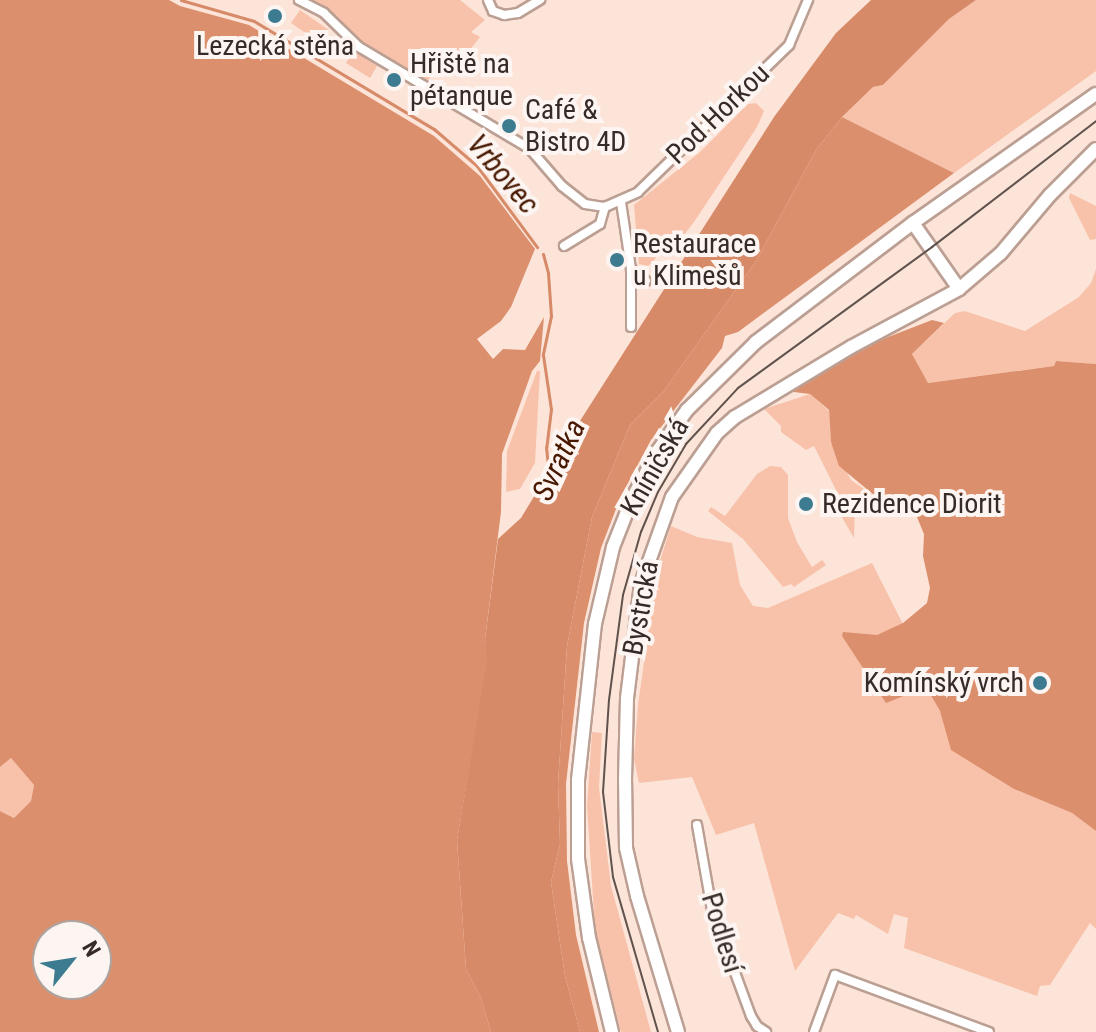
<!DOCTYPE html>
<meta charset="utf-8">
<style>
body{margin:0}
#map{position:relative;width:1096px;height:1032px;overflow:hidden;background:#fce4d9;font-family:"Roboto Condensed",sans-serif}
div>[style]{position:absolute}
.green>*{inset:0;background:#f8c2aa}
.forest>*{inset:0;background:#dc8f6c}
.water>*{inset:0;background:#d78a68}
.stream>*{height:3px;margin:-1.5px;padding:0 1.5px;transform-origin:1.5px;border-radius:1.5px;background:#d78a68}
.roads{filter:drop-shadow(2px 0 #bc9f93) drop-shadow(-2px 0 #bc9f93) drop-shadow(0 2px #bc9f93) drop-shadow(0 -2px #bc9f93)}
.street>*{height:8px;margin:-4px;padding:0 4px;transform-origin:4px;border-radius:4px;background:#fff}
.secondary>*{height:12px;margin:-6px;padding:0 6px;transform-origin:6px;border-radius:6px;background:#fff}
.tram>*{height:2px;margin:-1px;padding:0 1px;transform-origin:1px;border-radius:1px;background:#60524c}
.dots>*{width:22px;height:22px;translate:-50% -50%;box-sizing:border-box;border:4px solid #fcf5f2;border-radius:50%}
span{translate:-50% -50%;white-space:nowrap;text-align:center;line-height:1.15;-webkit-text-stroke:8px #fcf5f2;paint-order:stroke}
.poi-label{font-size:28px;color:#362b26}
.left{translate:0 -50%;text-align:left}
.right{translate:-100% -50%;text-align:right}
.street-label{font-size:28px;color:#362b26}
.water-label{font-size:30px;color:#481800;font-style:italic}
.north{position:absolute;left:32px;top:920px;width:80px;height:80px;box-sizing:border-box;background:#fcf5f2;border:2px solid #ada4a0;border-radius:50%;rotate:60deg;font-size:22px;font-weight:700;line-height:32px;text-align:center;color:#362b26}
.north::after{content:'';display:block;margin:auto;width:28px;height:36px;background:#3d7b91;clip-path:polygon(50% 0,100% 100%,50% 72%,0 100%)}
</style>
<div id="map">
<div class="green">
<i style="clip-path:polygon(313px 0,460px 0,485px 20px,471px 32px,480px 37px,458px 65px,443px 72px,438px 69px,427px 81px,359px 40px)"></i>
<i style="clip-path:polygon(976px 0,1096px 0,1096px 71px,954px 173px,842px 117px,873px 87px,883px 85px,949px 19px)"></i>
<i style="clip-path:polygon(300px 10px,329px 30px,320px 43px,291px 23px)"></i>
<i style="clip-path:polygon(354px 51px,377px 66px,370px 78px,346px 63px)"></i>
<i style="clip-path:polygon(756px 103px,764px 111px,757px 127px,694px 222px,676px 245px,674px 237px,666px 241px,653px 262px,648px 266px,639px 264px,634px 205px,700px 152px,748px 104px)"></i>
<i style="clip-path:polygon(1070px 193px,1096px 206px,1096px 239px,1090px 240px,1069px 198px)"></i>
<i style="clip-path:polygon(1096px 269px,1096px 364px,1056px 361px,1054px 366px,927px 383px,912px 354px,955px 313px,965px 311px,1025px 331px,1079px 297px,1091px 283px)"></i>
<i style="clip-path:polygon(537px 371px,540px 371px,535px 463px,520px 489px,506px 492px,507px 451px)"></i>
<i style="clip-path:polygon(810px 394px,829px 411px,831px 442px,851px 480px,880px 500px,855px 508px,854px 538px,833px 502px,840px 498px,814px 446px,806px 450px,781px 432px,781px 426px,764px 409px)"></i>
<i style="clip-path:polygon(770px 466px,781px 467px,788px 475px,788px 518px,797px 542px,812px 567px,822px 560px,826px 565px,794px 587px,791px 584px,783px 587px,743px 539px,708px 511px,711px 507px,725px 516px,757px 474px)"></i>
<i style="clip-path:polygon(671px 526px,697px 537px,732px 543px,740px 585px,753px 606px,768px 608px,872px 563px,907px 632px,926px 687px,940px 711px,1014px 789px,1072px 813px,1096px 831px,1096px 929px,1090px 923px,1050px 985px,1040px 986px,1037px 996px,904px 948px,908px 918px,894px 914px,888px 934px,856px 915px,854px 919px,838px 913px,795px 971px,754px 823px,716px 835px,692px 777px,639px 783px,634px 759px,638px 705px,657px 570px)"></i>
<i style="clip-path:polygon(592px 732px,602px 733px,599px 787px,611px 886px,651px 1032px,621px 1032px,595px 929px,587px 806px)"></i>
<i style="clip-path:polygon(11px 758px,34px 785px,31px 801px,14px 818px,0 811px,0 767px)"></i>
</div>
<div class="forest">
<i style="clip-path:polygon(evenodd,0 0,169px 0,180px 6px,249px 25px,434px 136px,480px 176px,535px 249px,511px 307px,501px 321px,477px 339px,493px 359px,503px 349px,525px 350px,544px 317px,540px 361px,532px 371px,502px 454px,501px 512px,485px 639px,488px 660px,457px 840px,466px 969px,481px 998px,491px 1032px,0 1032px,0 811px,14px 818px,31px 801px,34px 785px,11px 758px,0 767px,0 0,48px 936px,96px 936px,96px 984px,48px 984px,48px 936px)"></i>
<i style="clip-path:polygon(842px 117px,954px 173px,738px 332px,725px 336px,722px 348px,651px 440px,621px 496px,601px 548px,584px 623px,566px 784px,567px 861px,576px 935px,599px 1032px,580px 1032px,565px 976px,551px 882px,560px 844px,558px 784px,567px 646px,592px 517px,630px 425px,663px 392px,756px 261px,816px 150px)"></i>
<i style="clip-path:polygon(932px 320px,944px 323px,912px 354px,928px 383px,1054px 366px,1056px 361px,1096px 364px,1096px 831px,1072px 813px,1014px 789px,951px 750px,940px 711px,926px 687px,886px 703px,842px 636px,843px 632px,877px 635px,903px 623px,927px 603px,930px 588px,923px 556px,924px 534px,914px 510px,880px 500px,839px 466px,831px 442px,829px 410px,810px 394px,786px 391px,883px 339px)"></i>
</div>
<div class="water">
<i style="clip-path:polygon(871px 0,976px 0,949px 19px,883px 85px,873px 87px,842px 117px,816px 150px,756px 261px,663px 392px,630px 425px,592px 517px,567px 646px,558px 784px,560px 844px,551px 882px,565px 976px,580px 1032px,491px 1032px,481px 998px,466px 969px,457px 840px,487px 660px,485px 639px,498px 539px,521px 518px,571px 435px,774px 117px,836px 33px)"></i>
</div>
<div class="stream">
<i style="left:181px;top:0;width:76px;rotate:16deg"></i>
<i style="left:254px;top:21px;width:210px;rotate:31deg"></i>
<i style="left:434px;top:129px;width:57px;rotate:40.7deg"></i>
<i style="left:477px;top:166px;width:101px;rotate:53.5deg"></i>
<i style="left:543px;top:254px;width:20px;rotate:75deg"></i>
<i style="left:548px;top:273px;width:43px;rotate:86deg"></i>
<i style="left:551px;top:316px;width:40px;rotate:102deg"></i>
<i style="left:543px;top:355px;width:55px;rotate:81.6deg"></i>
<i style="left:551px;top:409px;width:38px;rotate:97deg"></i>
<i style="left:546px;top:447px;width:28px;rotate:84deg"></i>
</div>
<div class="roads">
<div class="street">
<i style="left:299px;top:0;width:28px;rotate:27deg"></i>
<i style="left:324px;top:13px;width:49px;rotate:44.2deg"></i>
<i style="left:359px;top:47px;width:199px;rotate:30.8deg"></i>
<i style="left:530px;top:149px;width:49px;rotate:49.1deg"></i>
<i style="left:562px;top:186px;width:29px;rotate:38deg"></i>
<i style="left:585px;top:204px;width:20px;rotate:9deg"></i>
<i style="left:605px;top:207px;width:36px;rotate:-24deg"></i>
<i style="left:638px;top:192px;width:211px;rotate:-44.2deg"></i>
<i style="left:789px;top:45px;width:49px;rotate:-67.1deg"></i>
<i style="left:488px;top:0;width:12px;rotate:66deg"></i>
<i style="left:493px;top:11px;width:12px;rotate:20deg"></i>
<i style="left:504px;top:15px;width:14px;rotate:-8deg"></i>
<i style="left:518px;top:13px;width:26px;rotate:-31deg"></i>
<i style="left:621px;top:202px;width:68px;rotate:81.5deg"></i>
<i style="left:631px;top:269px;width:58px;rotate:90deg"></i>
<i style="left:564px;top:246px;width:42px;rotate:-31.4deg"></i>
<i style="left:600px;top:224px;width:18px;rotate:-74deg"></i>
<i style="left:631px;top:269px;width:19px;rotate:39deg"></i>
<i style="left:697px;top:825px;width:86px;rotate:80deg"></i>
<i style="left:712px;top:910px;width:113px;rotate:69.8deg"></i>
<i style="left:751px;top:1016px;width:12px;rotate:59deg"></i>
<i style="left:757px;top:1026px;width:11px;rotate:34deg"></i>
<i style="left:814px;top:1032px;width:61px;rotate:-69.8deg"></i>
<i style="left:835px;top:975px;width:164px;rotate:20.3deg"></i>
</div>
<div class="secondary">
<i style="left:913px;top:223px;width:80px;rotate:55.1deg"></i>
<i style="left:612px;top:1032px;width:97px;rotate:-103.7deg"></i>
<i style="left:589px;top:938px;width:80px;rotate:-97.9deg"></i>
<i style="left:578px;top:859px;width:79px;rotate:-90deg"></i>
<i style="left:578px;top:780px;width:157px;rotate:-83.8deg"></i>
<i style="left:595px;top:624px;width:79px;rotate:-76.8deg"></i>
<i style="left:613px;top:547px;width:52px;rotate:-68.4deg"></i>
<i style="left:632px;top:499px;width:53px;rotate:-62deg"></i>
<i style="left:657px;top:452px;width:52px;rotate:-54.5deg"></i>
<i style="left:687px;top:410px;width:97px;rotate:-44.6deg"></i>
<i style="left:756px;top:342px;width:197px;rotate:-37.2deg"></i>
<i style="left:913px;top:223px;width:224px;rotate:-35.2deg"></i>
<i style="left:678px;top:1032px;width:142px;rotate:-106.8deg"></i>
<i style="left:637px;top:896px;width:49px;rotate:-102.9deg"></i>
<i style="left:626px;top:848px;width:68px;rotate:-90.8deg"></i>
<i style="left:625px;top:780px;width:82px;rotate:-88.6deg"></i>
<i style="left:627px;top:698px;width:115px;rotate:-83deg"></i>
<i style="left:641px;top:584px;width:92px;rotate:-70.4deg"></i>
<i style="left:672px;top:497px;width:78px;rotate:-54.9deg"></i>
<i style="left:717px;top:433px;width:24px;rotate:-42deg"></i>
<i style="left:735px;top:417px;width:135px;rotate:-31.1deg"></i>
<i style="left:851px;top:347px;width:123px;rotate:-28.2deg"></i>
<i style="left:959px;top:289px;width:55px;rotate:-40.6deg"></i>
<i style="left:1001px;top:253px;width:76px;rotate:-49.8deg"></i>
<i style="left:1050px;top:195px;width:65px;rotate:-45deg"></i>
</div>
</div>
<div class="tram">
<i style="left:658px;top:1032px;width:161px;rotate:-106.2deg"></i>
<i style="left:613px;top:877px;width:86px;rotate:-96.7deg"></i>
<i style="left:603px;top:792px;width:92px;rotate:-86.3deg"></i>
<i style="left:609px;top:700px;width:106px;rotate:-82.4deg"></i>
<i style="left:623px;top:595px;width:66px;rotate:-74.1deg"></i>
<i style="left:641px;top:532px;width:43px;rotate:-67deg"></i>
<i style="left:658px;top:492px;width:56px;rotate:-59.7deg"></i>
<i style="left:686px;top:444px;width:76px;rotate:-47.1deg"></i>
<i style="left:738px;top:388px;width:240px;rotate:-36deg"></i>
<i style="left:932px;top:247px;width:207px;rotate:-37.5deg"></i>
</div>
<div class="dots">
<i style="left:275px;top:16px;background:#3d7b91"></i>
<i style="left:394px;top:80px;background:#3d7b91"></i>
<i style="left:509px;top:126px;background:#3d7b91"></i>
<i style="left:617px;top:260px;background:#3d7b91"></i>
<i style="left:806px;top:504px;background:#3d7b91"></i>
<i style="left:1040px;top:683px;background:#3d7b91"></i>
</div>
<div class="poi-label">
<span style="left:275px;top:46px">Lezecká stěna</span>
<span class="left" style="left:410px;top:80px">Hřiště na<br>pétanque</span>
<span class="left" style="left:525px;top:126px">Café &amp;<br>Bistro 4D</span>
<span class="left" style="left:633px;top:260px">Restaurace<br>u Klimešů</span>
<span class="left" style="left:822px;top:504px">Rezidence Diorit</span>
<span class="right" style="left:1024px;top:683px">Komínský vrch</span>
</div>
<div class="street-label">
<span style="left:718px;top:114px;rotate:-44deg">Pod Horkou</span>
<span style="left:655px;top:467px;rotate:-60deg">Kníničská</span>
<span style="left:641px;top:608px;rotate:-80deg">Bystrcká</span>
<span style="left:722px;top:933px;rotate:73deg">Podlesí</span>
</div>
<div class="water-label">
<span style="left:503px;top:174px;rotate:50deg">Vrbovec</span>
<span style="left:559px;top:460px;rotate:-65deg">Svratka</span>
</div>
<div class="north">N</div>
</div>
